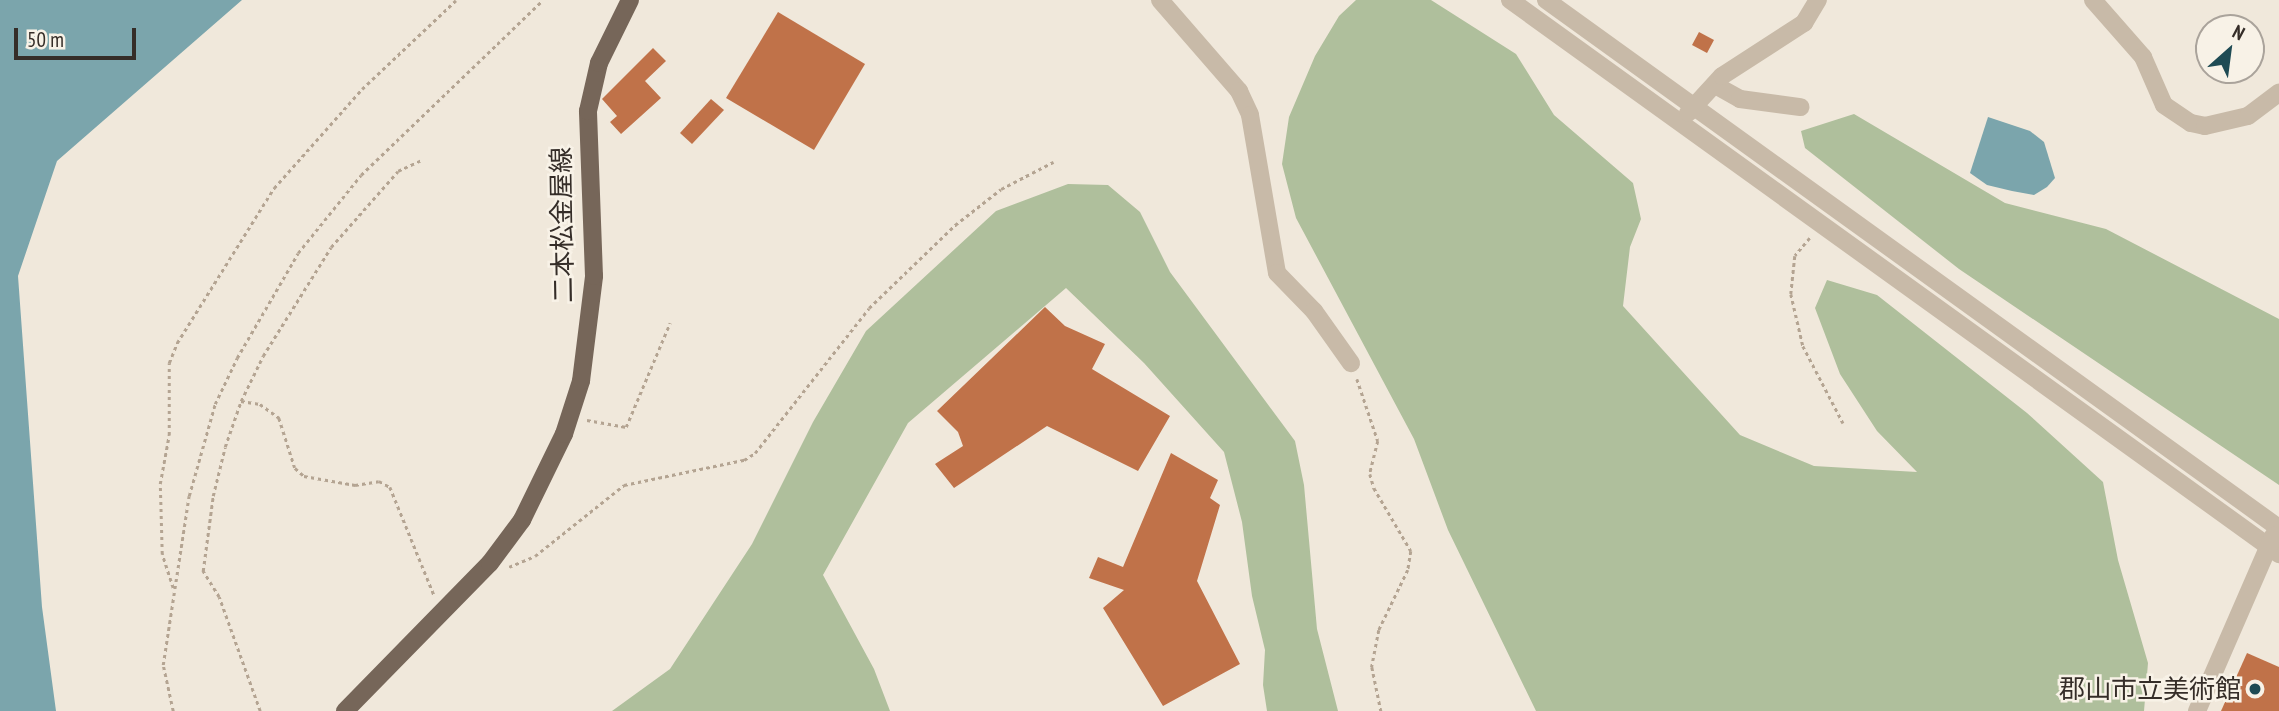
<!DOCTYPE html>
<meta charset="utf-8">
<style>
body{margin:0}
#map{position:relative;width:2279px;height:711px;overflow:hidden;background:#f0e8db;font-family:"PT Sans Narrow","Noto Sans JP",sans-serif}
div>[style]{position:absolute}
.green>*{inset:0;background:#afbf9c}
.water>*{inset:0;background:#7ba5ac}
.building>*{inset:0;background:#c07249}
.path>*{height:2.5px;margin-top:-1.25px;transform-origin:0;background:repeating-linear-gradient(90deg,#b4a492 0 3.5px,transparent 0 7px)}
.minor>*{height:18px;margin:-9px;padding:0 9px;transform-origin:9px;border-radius:9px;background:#c8baa8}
.major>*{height:18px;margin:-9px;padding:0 9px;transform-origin:9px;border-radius:9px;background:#766659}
.dots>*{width:19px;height:19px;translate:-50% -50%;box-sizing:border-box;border:4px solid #f8f2e7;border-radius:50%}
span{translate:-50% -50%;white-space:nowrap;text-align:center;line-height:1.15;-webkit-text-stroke:5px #f8f2e7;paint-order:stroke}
.street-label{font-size:26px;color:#352d28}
.poi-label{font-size:26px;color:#352d28}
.right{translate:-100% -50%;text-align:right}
.north{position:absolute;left:2195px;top:14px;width:70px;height:70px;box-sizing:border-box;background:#f8f2e7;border:2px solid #aaa39b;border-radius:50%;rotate:28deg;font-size:19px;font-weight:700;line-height:28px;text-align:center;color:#352d28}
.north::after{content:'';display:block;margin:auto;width:24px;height:32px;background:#1f4b54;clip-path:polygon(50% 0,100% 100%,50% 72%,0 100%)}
.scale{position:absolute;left:14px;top:28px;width:122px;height:32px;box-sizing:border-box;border:4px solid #352d28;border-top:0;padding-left:9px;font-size:21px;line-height:24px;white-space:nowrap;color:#352d28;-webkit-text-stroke:5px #f8f2e7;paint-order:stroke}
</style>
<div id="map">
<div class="green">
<i style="clip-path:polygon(1356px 0,1431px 0,1516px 54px,1554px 115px,1633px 183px,1641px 219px,1630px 247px,1623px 306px,1740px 435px,1814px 466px,1917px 472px,1877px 431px,1840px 374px,1815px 308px,1827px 280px,1877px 295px,2027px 413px,2103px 482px,2118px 560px,2148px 663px,2144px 711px,1536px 711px,1448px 530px,1414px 439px,1296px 218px,1282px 164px,1289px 117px,1315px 56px,1339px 16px)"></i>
<i style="clip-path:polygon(1854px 114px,2005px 203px,2106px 229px,2279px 319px,2279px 485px,1959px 269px,1805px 148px,1801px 131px)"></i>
<i style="clip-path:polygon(1068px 184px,1108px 185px,1140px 212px,1170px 272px,1295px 441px,1304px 485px,1317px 629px,1338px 711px,1267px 711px,1263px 685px,1265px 650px,1252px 596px,1242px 522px,1224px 452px,1144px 363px,1066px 288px,908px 423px,823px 575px,874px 669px,890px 711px,612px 711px,670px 669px,752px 544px,813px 422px,866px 331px,996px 211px)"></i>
</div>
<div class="water">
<i style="clip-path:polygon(0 0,242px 0,57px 161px,18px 276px,42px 607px,56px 711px,0 711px)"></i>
<i style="clip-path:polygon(1988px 117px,2030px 131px,2044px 142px,2055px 178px,2047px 187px,2034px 195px,2012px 191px,1987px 185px,1970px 173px)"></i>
</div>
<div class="building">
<i style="clip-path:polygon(778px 12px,865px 64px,814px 150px,726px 98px)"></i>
<i style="clip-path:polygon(1699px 32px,1714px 40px,1707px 53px,1692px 45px)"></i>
<i style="clip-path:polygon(653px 48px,666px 61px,645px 81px,661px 98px,621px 134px,610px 122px,617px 116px,602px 99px)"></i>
<i style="clip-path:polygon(711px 99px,724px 110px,692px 144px,680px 133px)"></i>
<i style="clip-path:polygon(1045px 307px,1065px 326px,1105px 344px,1092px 369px,1170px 416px,1138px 471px,1047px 426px,954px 488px,935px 464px,963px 446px,958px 432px,937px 411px)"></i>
<i style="clip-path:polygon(1171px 453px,1218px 480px,1210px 498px,1220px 505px,1197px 581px,1240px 664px,1163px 706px,1103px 608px,1124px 590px,1089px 578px,1098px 557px,1123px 567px)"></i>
<i style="clip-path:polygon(2247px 653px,2279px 667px,2279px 711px,2221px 711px)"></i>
</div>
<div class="path">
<i style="left:1810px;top:238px;width:23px;rotate:130deg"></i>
<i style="left:1795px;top:256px;width:38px;rotate:96deg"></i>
<i style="left:1791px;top:294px;width:53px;rotate:77deg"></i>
<i style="left:1803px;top:346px;width:87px;rotate:62.5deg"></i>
<i style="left:1357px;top:379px;width:65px;rotate:71.3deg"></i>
<i style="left:1378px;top:441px;width:34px;rotate:104deg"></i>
<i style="left:1370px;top:474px;width:15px;rotate:74deg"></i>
<i style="left:1374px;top:488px;width:73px;rotate:59.6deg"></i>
<i style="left:1411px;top:551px;width:19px;rotate:99deg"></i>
<i style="left:1408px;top:570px;width:67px;rotate:115.8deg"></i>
<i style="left:1379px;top:630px;width:38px;rotate:101deg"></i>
<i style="left:1372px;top:667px;width:45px;rotate:78.4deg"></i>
<i style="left:241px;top:401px;width:19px;rotate:9deg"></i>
<i style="left:260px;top:404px;width:24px;rotate:36deg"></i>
<i style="left:279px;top:418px;width:52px;rotate:72.3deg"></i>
<i style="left:295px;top:468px;width:12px;rotate:42deg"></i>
<i style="left:304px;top:476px;width:52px;rotate:10deg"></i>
<i style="left:355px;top:485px;width:24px;rotate:-9deg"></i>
<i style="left:379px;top:481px;width:13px;rotate:29deg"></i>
<i style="left:390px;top:487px;width:117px;rotate:67.8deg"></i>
<i style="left:587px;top:420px;width:40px;rotate:10deg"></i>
<i style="left:626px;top:427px;width:113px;rotate:-67.1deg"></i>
<i style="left:509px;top:567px;width:28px;rotate:-23deg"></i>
<i style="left:535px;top:556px;width:114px;rotate:-38.6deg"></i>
<i style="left:624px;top:485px;width:123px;rotate:-11.8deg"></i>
<i style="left:744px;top:460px;width:13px;rotate:-32deg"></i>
<i style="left:755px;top:453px;width:184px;rotate:-51.8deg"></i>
<i style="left:869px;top:308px;width:120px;rotate:-44deg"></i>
<i style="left:955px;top:225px;width:58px;rotate:-38deg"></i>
<i style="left:1001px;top:189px;width:59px;rotate:-27.4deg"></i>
<i style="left:173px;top:588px;width:36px;rotate:-108deg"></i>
<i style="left:162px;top:554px;width:70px;rotate:-91.6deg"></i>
<i style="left:160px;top:484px;width:50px;rotate:-79.6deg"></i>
<i style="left:169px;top:435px;width:72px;rotate:-90deg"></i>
<i style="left:169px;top:363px;width:22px;rotate:-68deg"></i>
<i style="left:177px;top:343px;width:183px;rotate:-58deg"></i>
<i style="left:274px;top:188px;width:132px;rotate:-48.4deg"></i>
<i style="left:362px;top:89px;width:129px;rotate:-43.4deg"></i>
<i style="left:173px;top:711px;width:47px;rotate:-102.3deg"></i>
<i style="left:163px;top:665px;width:171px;rotate:-81.3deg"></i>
<i style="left:189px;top:496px;width:96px;rotate:-74.2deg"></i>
<i style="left:215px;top:404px;width:51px;rotate:-64.4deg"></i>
<i style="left:237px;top:358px;width:121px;rotate:-59.8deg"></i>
<i style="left:298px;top:253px;width:100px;rotate:-51.1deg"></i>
<i style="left:361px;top:175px;width:252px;rotate:-43.9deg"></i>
<i style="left:260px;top:711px;width:121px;rotate:-109.8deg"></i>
<i style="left:219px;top:597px;width:31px;rotate:-122deg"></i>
<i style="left:203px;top:571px;width:76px;rotate:-82.4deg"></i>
<i style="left:213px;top:496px;width:50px;rotate:-76.2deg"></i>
<i style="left:225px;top:447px;width:49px;rotate:-70.8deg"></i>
<i style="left:241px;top:401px;width:50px;rotate:-63.9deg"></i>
<i style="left:263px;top:356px;width:128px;rotate:-58deg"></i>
<i style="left:331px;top:247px;width:101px;rotate:-48.6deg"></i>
<i style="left:398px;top:171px;width:26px;rotate:-25deg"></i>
</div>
<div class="minor">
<i style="left:1160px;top:0;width:121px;rotate:49deg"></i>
<i style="left:1239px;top:91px;width:26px;rotate:65deg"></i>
<i style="left:1250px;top:115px;width:160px;rotate:80.3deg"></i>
<i style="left:1277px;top:273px;width:53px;rotate:45.8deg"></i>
<i style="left:1314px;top:311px;width:64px;rotate:54.6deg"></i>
<i style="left:1510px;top:0;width:948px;rotate:35.77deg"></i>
<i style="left:1546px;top:0;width:903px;rotate:35.77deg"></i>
<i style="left:2093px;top:0;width:76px;rotate:48.7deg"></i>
<i style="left:2143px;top:57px;width:52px;rotate:66.4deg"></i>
<i style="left:2164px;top:105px;width:32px;rotate:34deg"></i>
<i style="left:2191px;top:123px;width:14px;rotate:12deg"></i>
<i style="left:2205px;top:126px;width:44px;rotate:-13.1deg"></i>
<i style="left:2248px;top:116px;width:39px;rotate:-37deg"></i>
<i style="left:1715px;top:85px;width:29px;rotate:29deg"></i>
<i style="left:1740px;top:99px;width:61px;rotate:7.6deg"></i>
<i style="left:1688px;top:113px;width:50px;rotate:-47.4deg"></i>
<i style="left:1722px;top:76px;width:98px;rotate:-32.9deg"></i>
<i style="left:1804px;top:23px;width:27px;rotate:-59deg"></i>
<i style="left:2197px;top:711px;width:191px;rotate:-66.5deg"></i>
</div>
<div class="major">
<i style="left:345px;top:711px;width:207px;rotate:-45.6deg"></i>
<i style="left:490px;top:563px;width:54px;rotate:-53.3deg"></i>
<i style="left:522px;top:520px;width:96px;rotate:-64deg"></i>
<i style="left:564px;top:434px;width:56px;rotate:-72.2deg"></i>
<i style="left:581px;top:381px;width:106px;rotate:-82.9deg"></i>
<i style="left:594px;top:276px;width:165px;rotate:-92.1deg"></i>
<i style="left:588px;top:111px;width:49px;rotate:-77.1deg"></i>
<i style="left:599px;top:63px;width:70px;rotate:-63.8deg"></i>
</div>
<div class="dots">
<i style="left:2255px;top:689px;background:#1f4b54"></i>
</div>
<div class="street-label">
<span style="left:562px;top:225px;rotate:-91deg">二本松金屋線</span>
</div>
<div class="poi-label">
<span class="right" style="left:2241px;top:689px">郡山市立美術館</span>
</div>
<div class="north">N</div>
<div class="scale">50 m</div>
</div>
